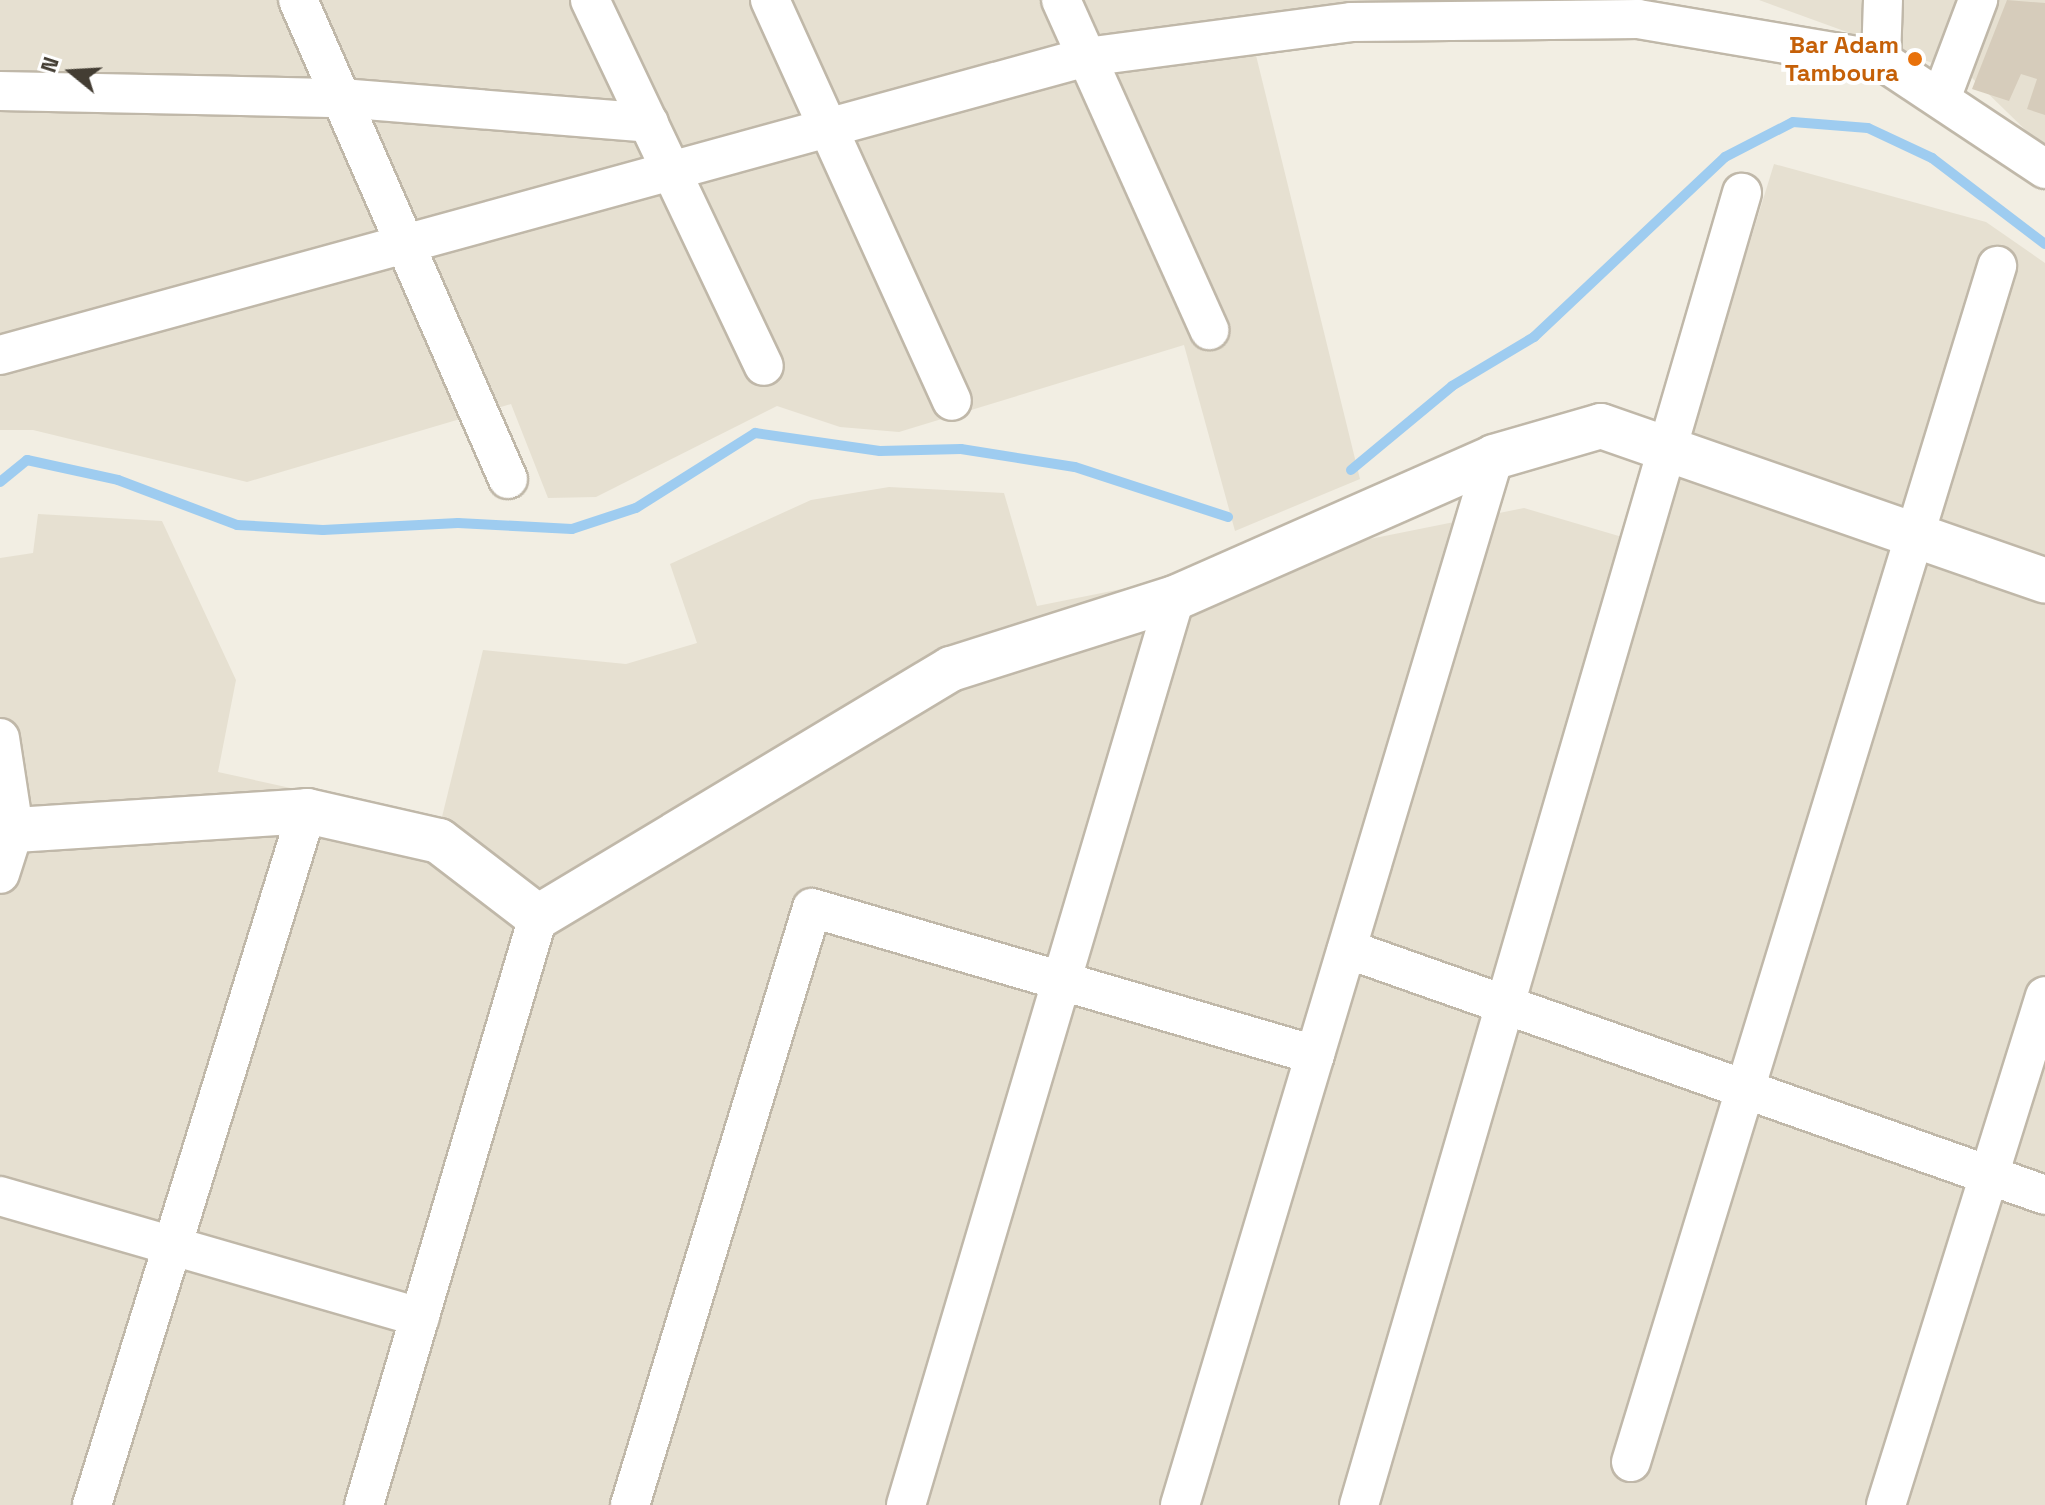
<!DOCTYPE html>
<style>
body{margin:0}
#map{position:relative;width:2045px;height:1505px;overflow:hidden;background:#f2eee3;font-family:"Space Grotesk",sans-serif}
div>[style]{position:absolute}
.residential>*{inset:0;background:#e6e0d1}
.stream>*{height:10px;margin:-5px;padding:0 5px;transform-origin:5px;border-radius:5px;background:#9eccf0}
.building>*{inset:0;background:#d6ccbb}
.roads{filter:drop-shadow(2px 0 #c0b8a9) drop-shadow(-2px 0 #c0b8a9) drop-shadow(0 2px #c0b8a9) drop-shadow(0 -2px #c0b8a9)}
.minor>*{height:38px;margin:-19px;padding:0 19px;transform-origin:19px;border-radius:19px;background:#fff}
.tertiary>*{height:44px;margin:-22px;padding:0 22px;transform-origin:22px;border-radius:22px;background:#fff}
.dots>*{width:22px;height:22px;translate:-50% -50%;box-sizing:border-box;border:4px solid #fff;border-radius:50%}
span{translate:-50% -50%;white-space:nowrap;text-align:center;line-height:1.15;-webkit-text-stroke:8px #fff;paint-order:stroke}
.food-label{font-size:24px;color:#c56008;font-weight:700}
.right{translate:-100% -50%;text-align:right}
.north{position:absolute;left:32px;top:32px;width:80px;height:80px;-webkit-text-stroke:6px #fff;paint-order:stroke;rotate:288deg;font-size:22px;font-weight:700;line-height:32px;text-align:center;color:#433d33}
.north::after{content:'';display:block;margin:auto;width:28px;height:36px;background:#433d33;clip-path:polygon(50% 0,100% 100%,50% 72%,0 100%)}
</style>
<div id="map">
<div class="residential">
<i style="clip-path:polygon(0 0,1494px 0,1252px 39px,1360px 479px,1235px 531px,1184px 345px,899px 432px,840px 427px,777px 406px,596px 497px,548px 498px,511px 404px,247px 482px,33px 430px,0 430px)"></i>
<i style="clip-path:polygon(1759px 0,2045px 0,2045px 149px,1971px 77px)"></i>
<i style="clip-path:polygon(1774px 164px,1986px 222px,2045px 263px,2045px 1505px,0 1505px,0 558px,33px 553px,38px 514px,162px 521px,236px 680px,218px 772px,441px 821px,483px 650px,626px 664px,697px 643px,670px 564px,811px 500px,889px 487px,1004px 493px,1037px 606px,1524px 508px,1656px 547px)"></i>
</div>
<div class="stream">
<i style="left:1351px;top:470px;width:131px;rotate:-39.7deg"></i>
<i style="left:1452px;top:386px;width:96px;rotate:-30.9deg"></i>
<i style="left:1534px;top:337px;width:262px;rotate:-43.3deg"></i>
<i style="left:1725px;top:157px;width:76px;rotate:-27.2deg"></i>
<i style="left:1793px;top:122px;width:75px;rotate:4.6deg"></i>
<i style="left:1868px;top:128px;width:71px;rotate:25.1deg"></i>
<i style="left:1932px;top:158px;width:142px;rotate:37.3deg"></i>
<i style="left:0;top:482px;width:35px;rotate:-39deg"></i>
<i style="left:27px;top:460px;width:93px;rotate:12.4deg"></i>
<i style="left:118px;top:480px;width:127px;rotate:20.7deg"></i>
<i style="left:237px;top:525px;width:86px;rotate:3.3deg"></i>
<i style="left:323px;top:530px;width:135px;rotate:-3deg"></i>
<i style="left:458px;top:523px;width:114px;rotate:3deg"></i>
<i style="left:572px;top:529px;width:67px;rotate:-18.2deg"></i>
<i style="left:636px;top:508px;width:141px;rotate:-32.2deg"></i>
<i style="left:755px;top:433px;width:126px;rotate:8.2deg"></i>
<i style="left:880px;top:451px;width:81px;rotate:-1.4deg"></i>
<i style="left:961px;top:449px;width:115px;rotate:9deg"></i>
<i style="left:1075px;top:467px;width:161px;rotate:18.1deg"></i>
</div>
<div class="building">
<i style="clip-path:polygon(2007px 0,2045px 3px,2045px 115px,2027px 109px,2037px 79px,2021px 74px,2009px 101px,1972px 89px)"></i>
</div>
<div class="roads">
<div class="minor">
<i style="left:298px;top:0;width:523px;rotate:66.33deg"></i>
<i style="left:590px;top:0;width:405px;rotate:64.6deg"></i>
<i style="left:770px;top:0;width:440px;rotate:65.6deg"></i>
<i style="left:1061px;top:0;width:362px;rotate:65.8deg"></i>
<i style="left:1881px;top:60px;width:60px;rotate:-88.1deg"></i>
<i style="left:0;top:91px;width:341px;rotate:1.2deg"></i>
<i style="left:341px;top:98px;width:309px;rotate:4.6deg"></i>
<i style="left:1942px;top:96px;width:103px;rotate:-69.4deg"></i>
<i style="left:0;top:355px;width:1126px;rotate:-15.34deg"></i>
<i style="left:1086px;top:57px;width:267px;rotate:-7.5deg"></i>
<i style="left:1351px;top:22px;width:287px;rotate:-0.6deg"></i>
<i style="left:1638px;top:19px;width:246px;rotate:9.6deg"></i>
<i style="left:1881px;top:60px;width:197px;rotate:33.6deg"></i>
<i style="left:0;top:738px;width:93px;rotate:81.3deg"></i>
<i style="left:14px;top:830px;width:46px;rotate:107.7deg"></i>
<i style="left:1347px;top:949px;width:740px;rotate:19.41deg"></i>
<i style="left:0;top:1196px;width:437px;rotate:16.1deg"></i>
<i style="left:1631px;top:1462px;width:1251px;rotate:-72.98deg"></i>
<i style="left:92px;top:1505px;width:727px;rotate:-72.79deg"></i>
<i style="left:364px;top:1505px;width:613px;rotate:-73.52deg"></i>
<i style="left:630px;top:1505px;width:624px;rotate:-73.05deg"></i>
<i style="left:812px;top:908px;width:524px;rotate:16.29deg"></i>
<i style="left:906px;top:1505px;width:946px;rotate:-73.48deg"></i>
<i style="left:1180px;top:1505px;width:1094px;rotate:-73.32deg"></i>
<i style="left:1359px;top:1505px;width:1367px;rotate:-73.73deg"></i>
<i style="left:1886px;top:1505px;width:533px;rotate:-72.65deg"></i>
</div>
<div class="tertiary">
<i style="left:0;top:831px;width:308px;rotate:-3.7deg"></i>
<i style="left:307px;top:811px;width:135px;rotate:12.8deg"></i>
<i style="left:439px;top:841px;width:125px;rotate:37.5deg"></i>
<i style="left:538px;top:917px;width:482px;rotate:-31deg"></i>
<i style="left:951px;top:669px;width:235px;rotate:-17.6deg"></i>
<i style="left:1175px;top:598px;width:349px;rotate:-23.8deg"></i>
<i style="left:1494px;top:457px;width:111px;rotate:-16.2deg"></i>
<i style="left:1601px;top:426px;width:470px;rotate:19.2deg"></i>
</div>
</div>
<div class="dots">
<i style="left:1915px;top:59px;background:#e8710a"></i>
</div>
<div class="food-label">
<span class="right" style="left:1899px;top:59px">Bar Adam<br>Tamboura</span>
</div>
<div class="north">N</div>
</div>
